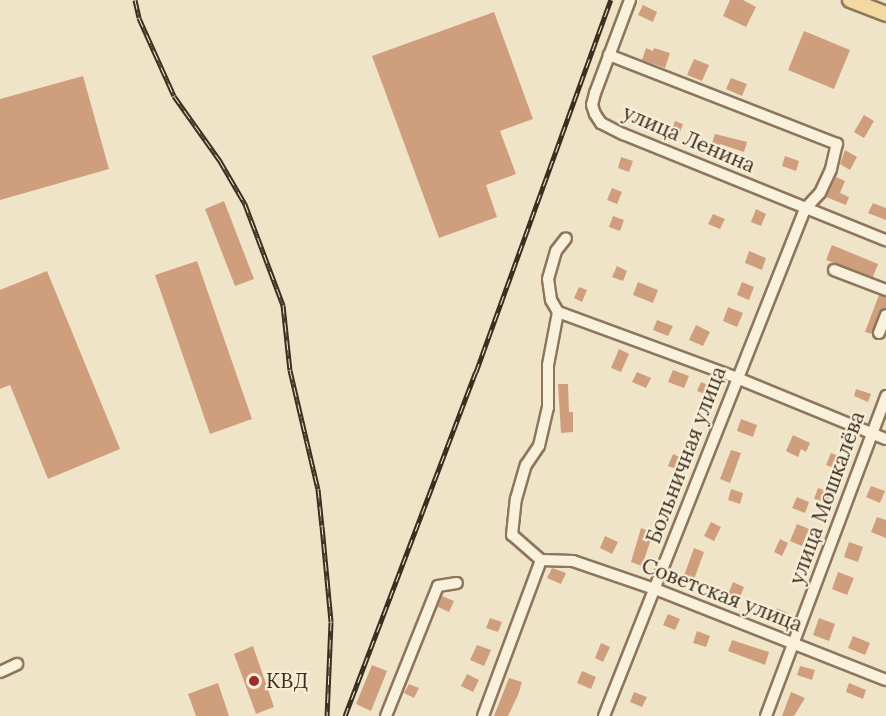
<!DOCTYPE html>
<meta charset="utf-8">
<style>
body{margin:0}
#map{position:relative;width:886px;height:716px;overflow:hidden;background:#f0e4c8;font-family:Lora,serif}
div>[style]{position:absolute}
.building>*{inset:0;background:#cf9f7d}
.roads{filter:drop-shadow(2px 0 #8d765c) drop-shadow(-2px 0 #8d765c) drop-shadow(0 2px #8d765c) drop-shadow(0 -2px #8d765c)}
.minor>*{height:10px;margin:-5px;padding:0 5px;transform-origin:5px;border-radius:5px;background:#faf1dc}
.major>*{height:14px;margin:-7px;padding:0 7px;transform-origin:7px;border-radius:7px;background:#f3d9a0}
.rail>*{height:5px;margin-top:-2.5px;transform-origin:0;background:repeating-linear-gradient(90deg,#f7eed8 0 9px,#3d2e20 0 18px);box-sizing:border-box;border-block:2px solid #3d2e20}
.dots>*{width:16px;height:16px;translate:-50% -50%;box-sizing:border-box;border:3px solid #f7eed8;border-radius:50%}
span{translate:-50% -50%;white-space:nowrap;text-align:center;line-height:1.15;-webkit-text-stroke:4.5px #f7eed8;paint-order:stroke}
.street-label{font-size:21px;color:#3d2e20}
.poi-label{font-size:21px;color:#3d2e20}
.left{translate:0 -50%;text-align:left}
</style>
<div id="map">
<div class="building">
<i style="clip-path:polygon(730px 0,743px 0,756px 7px,746px 27px,723px 16px)"></i>
<i style="clip-path:polygon(643px 5px,657px 12px,653px 22px,638px 15px)"></i>
<i style="clip-path:polygon(494px 12px,533px 119px,500px 131px,516px 174px,486px 185px,497px 217px,439px 238px,372px 56px)"></i>
<i style="clip-path:polygon(804px 31px,850px 50px,834px 89px,788px 70px)"></i>
<i style="clip-path:polygon(646px 48px,653px 51px,654px 48px,670px 53px,665px 68px,642px 60px)"></i>
<i style="clip-path:polygon(694px 59px,709px 65px,702px 81px,687px 75px)"></i>
<i style="clip-path:polygon(83px 76px,109px 169px,0 200px,0 99px)"></i>
<i style="clip-path:polygon(731px 78px,747px 84px,742px 96px,726px 89px)"></i>
<i style="clip-path:polygon(638px 114px,650px 119px,645px 128px,634px 123px)"></i>
<i style="clip-path:polygon(864px 115px,874px 121px,864px 138px,854px 132px)"></i>
<i style="clip-path:polygon(675px 121px,683px 124px,678px 138px,670px 135px)"></i>
<i style="clip-path:polygon(715px 134px,747px 142px,744px 152px,720px 144px,717px 152px,710px 149px)"></i>
<i style="clip-path:polygon(845px 150px,857px 157px,850px 170px,840px 164px)"></i>
<i style="clip-path:polygon(785px 156px,799px 161px,796px 171px,782px 166px)"></i>
<i style="clip-path:polygon(621px 157px,633px 161px,629px 172px,618px 168px)"></i>
<i style="clip-path:polygon(836px 177px,845px 181px,840px 193px,849px 197px,846px 205px,826px 197px)"></i>
<i style="clip-path:polygon(612px 188px,622px 192px,617px 204px,607px 200px)"></i>
<i style="clip-path:polygon(224px 201px,254px 279px,235px 286px,205px 209px)"></i>
<i style="clip-path:polygon(873px 203px,886px 208px,886px 220px,868px 213px)"></i>
<i style="clip-path:polygon(756px 209px,766px 214px,761px 226px,751px 222px)"></i>
<i style="clip-path:polygon(713px 214px,725px 219px,720px 229px,708px 224px)"></i>
<i style="clip-path:polygon(613px 216px,624px 220px,620px 231px,609px 227px)"></i>
<i style="clip-path:polygon(832px 245px,878px 264px,873px 277px,826px 260px)"></i>
<i style="clip-path:polygon(749px 251px,766px 258px,762px 270px,745px 263px)"></i>
<i style="clip-path:polygon(197px 261px,252px 419px,210px 434px,155px 275px)"></i>
<i style="clip-path:polygon(617px 266px,627px 271px,623px 281px,612px 277px)"></i>
<i style="clip-path:polygon(47px 271px,120px 449px,48px 479px,10px 385px,0 389px,0 290px)"></i>
<i style="clip-path:polygon(638px 282px,658px 290px,653px 303px,633px 295px)"></i>
<i style="clip-path:polygon(742px 282px,754px 287px,749px 300px,737px 295px)"></i>
<i style="clip-path:polygon(579px 287px,587px 290px,582px 302px,574px 298px)"></i>
<i style="clip-path:polygon(879px 295px,886px 297px,886px 308px,879px 312px,872px 334px,865px 332px)"></i>
<i style="clip-path:polygon(728px 307px,743px 313px,737px 327px,723px 321px)"></i>
<i style="clip-path:polygon(657px 320px,673px 326px,668px 336px,653px 330px)"></i>
<i style="clip-path:polygon(696px 325px,710px 332px,703px 346px,689px 340px)"></i>
<i style="clip-path:polygon(619px 349px,629px 354px,621px 372px,611px 368px)"></i>
<i style="clip-path:polygon(673px 370px,689px 376px,684px 388px,668px 382px)"></i>
<i style="clip-path:polygon(637px 372px,651px 378px,646px 388px,632px 382px)"></i>
<i style="clip-path:polygon(701px 382px,713px 387px,709px 396px,697px 391px)"></i>
<i style="clip-path:polygon(558px 384px,568px 384px,569px 412px,573px 412px,573px 432px,561px 433px)"></i>
<i style="clip-path:polygon(856px 389px,871px 394px,868px 402px,854px 396px)"></i>
<i style="clip-path:polygon(741px 419px,757px 425px,753px 437px,737px 431px)"></i>
<i style="clip-path:polygon(793px 435px,810px 443px,806px 452px,801px 449px,798px 457px,786px 451px)"></i>
<i style="clip-path:polygon(731px 450px,741px 453px,730px 483px,720px 479px)"></i>
<i style="clip-path:polygon(831px 453px,841px 457px,836px 469px,826px 465px)"></i>
<i style="clip-path:polygon(673px 454px,684px 459px,679px 470px,668px 466px)"></i>
<i style="clip-path:polygon(871px 486px,885px 491px,880px 503px,866px 497px)"></i>
<i style="clip-path:polygon(818px 488px,831px 492px,827px 503px,814px 499px)"></i>
<i style="clip-path:polygon(731px 489px,743px 493px,740px 504px,728px 500px)"></i>
<i style="clip-path:polygon(797px 497px,809px 502px,805px 513px,792px 508px)"></i>
<i style="clip-path:polygon(877px 517px,886px 520px,886px 538px,871px 532px)"></i>
<i style="clip-path:polygon(711px 522px,721px 527px,714px 541px,704px 536px)"></i>
<i style="clip-path:polygon(797px 524px,809px 529px,802px 546px,790px 541px)"></i>
<i style="clip-path:polygon(641px 528px,653px 533px,642px 566px,631px 562px)"></i>
<i style="clip-path:polygon(605px 536px,618px 542px,612px 554px,600px 548px)"></i>
<i style="clip-path:polygon(780px 539px,788px 543px,782px 556px,774px 552px)"></i>
<i style="clip-path:polygon(849px 542px,863px 547px,858px 562px,844px 557px)"></i>
<i style="clip-path:polygon(694px 548px,704px 552px,692px 585px,682px 581px)"></i>
<i style="clip-path:polygon(552px 568px,566px 573px,561px 584px,547px 578px)"></i>
<i style="clip-path:polygon(838px 572px,854px 578px,847px 595px,832px 589px)"></i>
<i style="clip-path:polygon(733px 582px,744px 587px,738px 602px,727px 597px)"></i>
<i style="clip-path:polygon(442px 596px,454px 601px,449px 612px,438px 607px)"></i>
<i style="clip-path:polygon(777px 608px,788px 613px,783px 625px,772px 620px)"></i>
<i style="clip-path:polygon(668px 614px,680px 619px,675px 630px,663px 625px)"></i>
<i style="clip-path:polygon(490px 618px,502px 622px,498px 632px,486px 628px)"></i>
<i style="clip-path:polygon(819px 618px,835px 624px,829px 641px,813px 635px)"></i>
<i style="clip-path:polygon(697px 631px,710px 636px,706px 647px,693px 643px)"></i>
<i style="clip-path:polygon(853px 636px,870px 643px,865px 655px,848px 648px)"></i>
<i style="clip-path:polygon(732px 640px,769px 652px,765px 665px,728px 651px)"></i>
<i style="clip-path:polygon(601px 643px,610px 647px,603px 662px,595px 658px)"></i>
<i style="clip-path:polygon(477px 645px,491px 650px,484px 666px,470px 660px)"></i>
<i style="clip-path:polygon(253px 646px,274px 707px,256px 714px,234px 654px)"></i>
<i style="clip-path:polygon(372px 665px,387px 671px,371px 711px,356px 704px)"></i>
<i style="clip-path:polygon(800px 666px,815px 670px,812px 680px,797px 675px)"></i>
<i style="clip-path:polygon(582px 671px,596px 677px,591px 689px,577px 683px)"></i>
<i style="clip-path:polygon(467px 674px,479px 680px,473px 692px,461px 686px)"></i>
<i style="clip-path:polygon(509px 678px,522px 682px,518px 695px,508px 716px,494px 716px)"></i>
<i style="clip-path:polygon(218px 683px,229px 716px,196px 716px,188px 694px)"></i>
<i style="clip-path:polygon(849px 683px,866px 690px,863px 699px,846px 692px)"></i>
<i style="clip-path:polygon(409px 684px,419px 688px,414px 698px,404px 693px)"></i>
<i style="clip-path:polygon(634px 692px,647px 697px,642px 707px,630px 702px)"></i>
<i style="clip-path:polygon(791px 692px,805px 698px,794px 716px,782px 716px)"></i>
</div>
<div class="roads">
<div class="minor">
<i style="left:630px;top:0;width:99px;rotate:110.6deg"></i>
<i style="left:595px;top:93px;width:12px;rotate:104deg"></i>
<i style="left:592px;top:105px;width:9px;rotate:72deg"></i>
<i style="left:595px;top:114px;width:11px;rotate:56deg"></i>
<i style="left:601px;top:123px;width:25px;rotate:27deg"></i>
<i style="left:623px;top:134px;width:284px;rotate:22deg"></i>
<i style="left:834px;top:270px;width:56px;rotate:21deg"></i>
<i style="left:558px;top:312px;width:191px;rotate:20.2deg"></i>
<i style="left:737px;top:378px;width:161px;rotate:22.3deg"></i>
<i style="left:879px;top:333px;width:19px;rotate:-69deg"></i>
<i style="left:541px;top:560px;width:32px;rotate:2deg"></i>
<i style="left:573px;top:561px;width:87px;rotate:18.9deg"></i>
<i style="left:655px;top:589px;width:248px;rotate:21.5deg"></i>
<i style="left:541px;top:560px;width:38px;rotate:-139deg"></i>
<i style="left:512px;top:535px;width:36px;rotate:-84deg"></i>
<i style="left:516px;top:499px;width:35px;rotate:-74deg"></i>
<i style="left:526px;top:465px;width:23px;rotate:-56deg"></i>
<i style="left:539px;top:446px;width:39px;rotate:-77deg"></i>
<i style="left:548px;top:408px;width:43px;rotate:-90deg"></i>
<i style="left:548px;top:365px;width:54px;rotate:-79.3deg"></i>
<i style="left:558px;top:312px;width:14px;rotate:-120deg"></i>
<i style="left:551px;top:300px;width:21px;rotate:-98deg"></i>
<i style="left:548px;top:279px;width:29px;rotate:-74deg"></i>
<i style="left:556px;top:251px;width:16px;rotate:-52deg"></i>
<i style="left:0;top:672px;width:19px;rotate:-25deg"></i>
<i style="left:386px;top:716px;width:140px;rotate:-68.2deg"></i>
<i style="left:438px;top:586px;width:19px;rotate:-9deg"></i>
<i style="left:483px;top:716px;width:166px;rotate:-69.6deg"></i>
<i style="left:604px;top:716px;width:545px;rotate:-68.37deg"></i>
<i style="left:805px;top:209px;width:22px;rotate:-47deg"></i>
<i style="left:820px;top:193px;width:26px;rotate:-65deg"></i>
<i style="left:831px;top:169px;width:26px;rotate:-77deg"></i>
<i style="left:837px;top:144px;width:245px;rotate:-158.7deg"></i>
<i style="left:766px;top:716px;width:342px;rotate:-69.4deg"></i>
</div>
<div class="major">
<i style="left:850px;top:0;width:39px;rotate:21deg"></i>
</div>
</div>
<div class="rail">
<i style="left:135px;top:0;width:18px;rotate:77deg"></i>
<i style="left:139px;top:18px;width:85px;rotate:65.8deg"></i>
<i style="left:174px;top:96px;width:80px;rotate:54.7deg"></i>
<i style="left:220px;top:161px;width:50px;rotate:59.8deg"></i>
<i style="left:245px;top:204px;width:108px;rotate:69.4deg"></i>
<i style="left:283px;top:305px;width:65px;rotate:83.9deg"></i>
<i style="left:290px;top:370px;width:122px;rotate:76.8deg"></i>
<i style="left:318px;top:489px;width:37px;rotate:84deg"></i>
<i style="left:322px;top:526px;width:96px;rotate:84.6deg"></i>
<i style="left:331px;top:622px;width:94px;rotate:92.4deg"></i>
<i style="left:345px;top:716px;width:368px;rotate:-69.2deg"></i>
<i style="left:476px;top:372px;width:396px;rotate:-70.1deg"></i>
</div>
<div class="dots">
<i style="left:254px;top:681px;background:#9e2a2b"></i>
</div>
<div class="street-label">
<span style="left:689px;top:139px;rotate:23deg">улица Ленина</span>
<span style="left:686px;top:455px;rotate:-69deg">Больничная улица</span>
<span style="left:827px;top:498px;rotate:-70deg">улица Мошкалёва</span>
<span style="left:722px;top:595px;rotate:21deg">Советская улица</span>
</div>
<div class="poi-label">
<span class="left" style="left:266px;top:681px">КВД</span>
</div>
</div>
